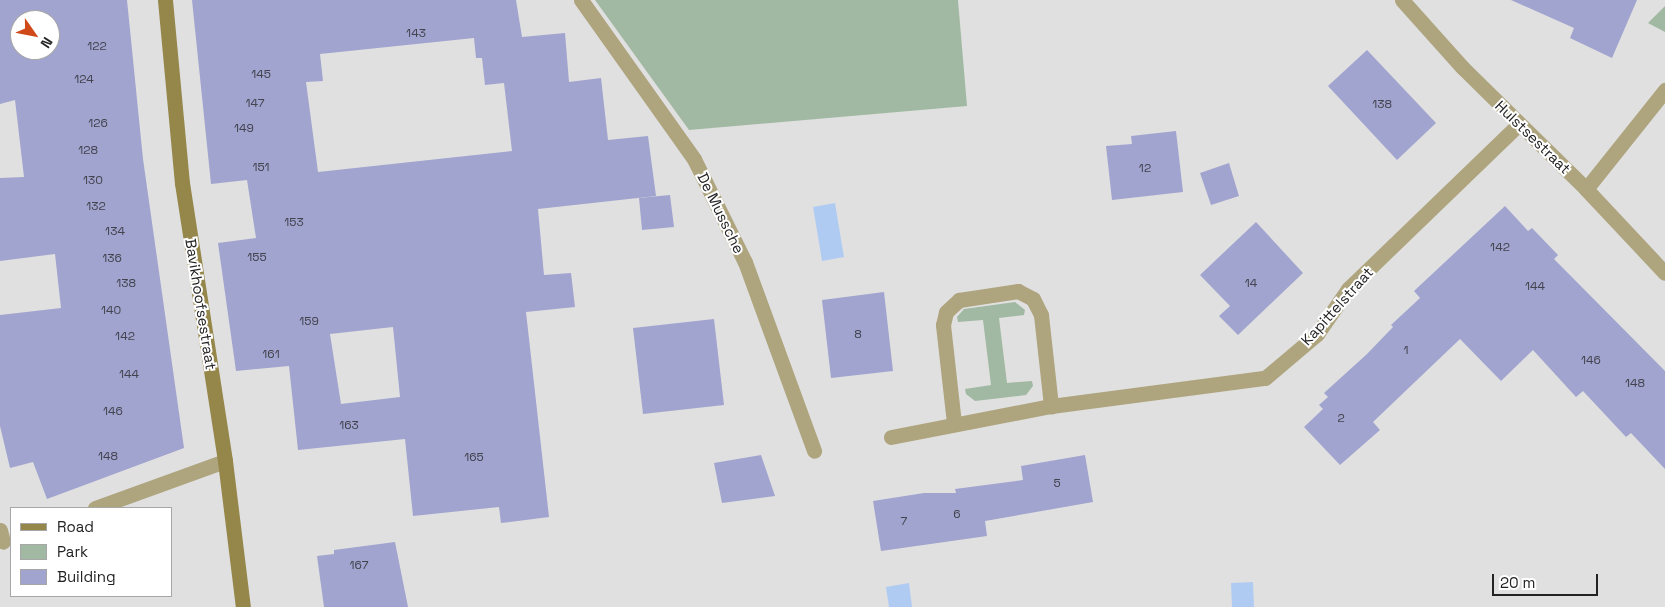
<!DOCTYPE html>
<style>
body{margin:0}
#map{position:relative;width:1665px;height:607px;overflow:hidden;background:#e0e0e1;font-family:"Space Grotesk",sans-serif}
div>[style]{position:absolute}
.green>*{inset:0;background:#a1b9a2}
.water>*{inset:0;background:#b0cbf1}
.building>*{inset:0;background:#a1a4ce}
.street>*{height:15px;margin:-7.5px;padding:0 7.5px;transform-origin:7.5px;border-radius:7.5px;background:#aea47d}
.secondary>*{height:15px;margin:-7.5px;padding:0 7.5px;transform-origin:7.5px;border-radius:7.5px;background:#95864a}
span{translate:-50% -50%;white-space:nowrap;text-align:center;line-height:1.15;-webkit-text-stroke:4px #fff;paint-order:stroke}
.number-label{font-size:12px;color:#42434e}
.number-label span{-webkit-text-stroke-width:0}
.street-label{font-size:15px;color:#232323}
.legend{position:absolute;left:10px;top:507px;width:162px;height:90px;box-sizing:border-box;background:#fff;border:1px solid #a7a7a7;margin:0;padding:6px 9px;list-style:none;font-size:15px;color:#232323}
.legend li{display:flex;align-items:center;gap:10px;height:25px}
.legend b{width:25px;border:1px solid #a7a7a7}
.north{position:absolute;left:10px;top:10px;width:50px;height:50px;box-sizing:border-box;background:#fff;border:1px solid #a7a7a7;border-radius:50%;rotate:123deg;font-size:14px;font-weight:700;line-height:20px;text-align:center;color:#232323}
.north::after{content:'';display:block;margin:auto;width:18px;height:22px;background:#d04919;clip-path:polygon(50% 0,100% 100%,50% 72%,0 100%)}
.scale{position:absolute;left:1492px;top:574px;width:106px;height:22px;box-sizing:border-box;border:2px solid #232323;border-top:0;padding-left:6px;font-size:15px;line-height:18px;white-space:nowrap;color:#232323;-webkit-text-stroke:4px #fff;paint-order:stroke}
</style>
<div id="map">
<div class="green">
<i style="clip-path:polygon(595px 0,958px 0,967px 106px,689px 130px)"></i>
<i style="clip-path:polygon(1665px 6px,1665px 32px,1648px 23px)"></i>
<i style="clip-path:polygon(1015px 302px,1025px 310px,1024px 315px,999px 318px,1007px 383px,1032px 381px,1033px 386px,1026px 395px,975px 401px,966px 394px,965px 389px,991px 385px,983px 320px,958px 322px,957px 317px,964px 309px)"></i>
</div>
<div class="water">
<i style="clip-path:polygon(835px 203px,844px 257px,822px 261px,813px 207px)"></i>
<i style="clip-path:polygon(1253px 582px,1254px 607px,1232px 607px,1231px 583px)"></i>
<i style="clip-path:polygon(909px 583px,912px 607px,889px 607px,886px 587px)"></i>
</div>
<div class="building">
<i style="clip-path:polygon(evenodd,0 0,127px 0,143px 159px,184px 448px,47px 499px,33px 462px,10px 468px,0 426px,0 315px,61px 308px,55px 254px,0 261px,0 178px,24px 177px,15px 100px,0 104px,0 0,20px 20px,50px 20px,50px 50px,20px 50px,20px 20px)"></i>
<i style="clip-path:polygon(evenodd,192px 0,516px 0,522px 37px,565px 33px,569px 82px,601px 78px,608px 140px,648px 136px,656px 196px,538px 209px,544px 275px,571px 273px,575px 307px,526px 312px,549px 517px,501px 523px,499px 507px,413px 516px,405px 439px,298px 450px,289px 366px,236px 371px,218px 243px,256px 238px,247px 180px,211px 184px,192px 0,474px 38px,476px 58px,482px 58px,485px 85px,504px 83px,512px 151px,318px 172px,306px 82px,323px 81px,320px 54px,474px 38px,192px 0,393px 327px,400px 397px,341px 404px,330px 334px,393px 327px)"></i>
<i style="clip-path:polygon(1511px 0,1637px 0,1612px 58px,1570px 38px,1574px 28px)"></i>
<i style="clip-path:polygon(1367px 50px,1436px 123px,1397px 160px,1328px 86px)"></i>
<i style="clip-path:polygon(1176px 131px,1183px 192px,1112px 200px,1106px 146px,1132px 144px,1131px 136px)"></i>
<i style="clip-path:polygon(1229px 163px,1239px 196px,1211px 205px,1200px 173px)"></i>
<i style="clip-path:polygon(670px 195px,674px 227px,642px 230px,639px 198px)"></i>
<i style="clip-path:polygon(1505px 206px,1528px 231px,1532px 228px,1558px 255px,1554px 259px,1665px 371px,1665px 469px,1631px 433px,1626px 437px,1583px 391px,1576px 397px,1533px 350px,1501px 381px,1460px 339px,1373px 422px,1380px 430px,1340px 465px,1304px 427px,1323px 409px,1319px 405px,1328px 397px,1324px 393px,1367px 354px,1393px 327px,1391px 325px,1420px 298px,1414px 291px)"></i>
<i style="clip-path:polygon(1256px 222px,1303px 273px,1238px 335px,1219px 316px,1230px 306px,1200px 275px)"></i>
<i style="clip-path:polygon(884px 292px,893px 371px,831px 378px,822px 300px)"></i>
<i style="clip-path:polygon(714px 319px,724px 405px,643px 414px,633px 328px)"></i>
<i style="clip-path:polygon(761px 455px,775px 496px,722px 503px,714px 463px)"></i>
<i style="clip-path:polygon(1085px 455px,1093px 502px,985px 521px,987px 536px,881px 551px,873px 501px,924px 493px,956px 493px,955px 489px,1023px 480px,1021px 466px)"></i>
<i style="clip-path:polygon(395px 542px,408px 607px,324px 607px,317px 556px,334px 554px,334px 550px)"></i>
</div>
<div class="street">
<i style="left:581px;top:0;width:195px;rotate:54.6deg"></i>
<i style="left:694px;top:159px;width:115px;rotate:63.7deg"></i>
<i style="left:745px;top:262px;width:201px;rotate:69.9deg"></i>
<i style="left:1402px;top:0;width:90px;rotate:48.2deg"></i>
<i style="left:1462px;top:67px;width:174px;rotate:44.5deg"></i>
<i style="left:1586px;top:189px;width:115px;rotate:46.8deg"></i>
<i style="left:1586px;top:189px;width:127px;rotate:-51.4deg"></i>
<i style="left:954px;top:423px;width:99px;rotate:-96.4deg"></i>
<i style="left:943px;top:325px;width:13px;rotate:-77deg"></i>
<i style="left:946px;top:312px;width:18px;rotate:-43deg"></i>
<i style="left:959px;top:300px;width:60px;rotate:-8.7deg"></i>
<i style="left:1018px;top:291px;width:17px;rotate:28deg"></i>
<i style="left:1033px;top:299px;width:18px;rotate:63deg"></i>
<i style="left:1041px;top:315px;width:92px;rotate:83.7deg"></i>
<i style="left:891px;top:437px;width:163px;rotate:-11deg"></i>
<i style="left:1051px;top:406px;width:216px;rotate:-7.5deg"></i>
<i style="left:1265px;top:378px;width:68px;rotate:-40.2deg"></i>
<i style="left:1317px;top:334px;width:55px;rotate:-55.4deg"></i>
<i style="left:1348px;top:289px;width:236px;rotate:-44deg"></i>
<i style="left:95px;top:508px;width:138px;rotate:-19.9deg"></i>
<i style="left:0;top:530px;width:12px;rotate:76deg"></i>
</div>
<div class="secondary">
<i style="left:165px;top:0;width:184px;rotate:84.7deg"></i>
<i style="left:182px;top:183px;width:281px;rotate:81.2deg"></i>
<i style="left:225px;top:461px;width:147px;rotate:83deg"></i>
</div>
<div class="number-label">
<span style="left:416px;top:34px">143</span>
<span style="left:97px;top:47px">122</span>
<span style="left:261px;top:75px">145</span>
<span style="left:84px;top:80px">124</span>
<span style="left:255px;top:104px">147</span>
<span style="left:1382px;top:105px">138</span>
<span style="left:98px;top:124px">126</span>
<span style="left:244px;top:129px">149</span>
<span style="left:88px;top:151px">128</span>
<span style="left:261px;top:168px">151</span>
<span style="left:1145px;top:169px">12</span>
<span style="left:93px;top:181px">130</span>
<span style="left:96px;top:207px">132</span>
<span style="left:294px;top:223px">153</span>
<span style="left:115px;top:232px">134</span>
<span style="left:1500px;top:248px">142</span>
<span style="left:257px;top:258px">155</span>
<span style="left:112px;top:259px">136</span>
<span style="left:126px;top:284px">138</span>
<span style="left:1251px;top:284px">14</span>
<span style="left:1535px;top:287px">144</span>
<span style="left:111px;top:311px">140</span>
<span style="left:309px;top:322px">159</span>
<span style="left:858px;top:335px">8</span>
<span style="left:125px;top:337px">142</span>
<span style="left:1406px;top:351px">1</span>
<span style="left:271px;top:355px">161</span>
<span style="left:1591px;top:361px">146</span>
<span style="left:129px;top:375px">144</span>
<span style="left:1635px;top:384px">148</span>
<span style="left:113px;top:412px">146</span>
<span style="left:1341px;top:419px">2</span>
<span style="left:349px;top:426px">163</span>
<span style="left:108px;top:457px">148</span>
<span style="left:474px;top:458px">165</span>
<span style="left:1057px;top:484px">5</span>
<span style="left:957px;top:515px">6</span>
<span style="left:904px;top:522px">7</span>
<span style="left:359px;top:566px">167</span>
</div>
<div class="street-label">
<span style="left:1533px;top:137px;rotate:44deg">Hulstsestraat</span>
<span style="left:721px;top:213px;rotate:64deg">De Mussche</span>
<span style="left:201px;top:304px;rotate:81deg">Bavikhoofsestraat</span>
<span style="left:1337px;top:306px;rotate:-48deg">Kapittelstraat</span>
</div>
<ul class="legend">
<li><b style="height:6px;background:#95864a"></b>Road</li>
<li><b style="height:14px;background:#a1b9a2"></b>Park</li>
<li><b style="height:14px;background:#a1a4ce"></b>Building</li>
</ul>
<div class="north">N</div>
<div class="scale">20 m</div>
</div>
